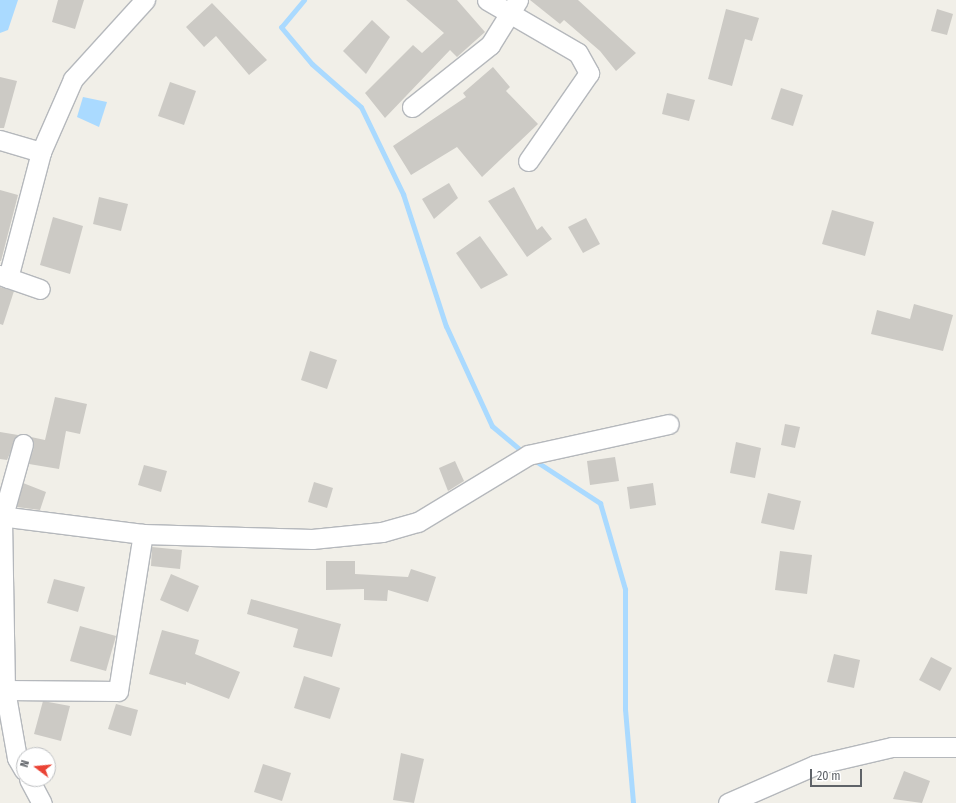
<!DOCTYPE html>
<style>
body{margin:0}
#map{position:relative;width:956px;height:803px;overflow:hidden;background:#f1efe8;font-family:"Fira Sans Condensed",sans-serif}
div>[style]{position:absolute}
.water>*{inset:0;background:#aadaff}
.stream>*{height:5px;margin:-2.5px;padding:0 2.5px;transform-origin:2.5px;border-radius:2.5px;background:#aadaff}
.building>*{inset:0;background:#cccac5}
.roads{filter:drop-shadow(1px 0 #b5b8bc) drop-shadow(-1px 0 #b5b8bc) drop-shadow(0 1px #b5b8bc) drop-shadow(0 -1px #b5b8bc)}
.minor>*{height:19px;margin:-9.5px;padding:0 9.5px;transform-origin:9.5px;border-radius:9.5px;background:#fff}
span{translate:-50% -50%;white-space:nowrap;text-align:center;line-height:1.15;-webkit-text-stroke:3px #fff;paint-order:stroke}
.north{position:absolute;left:16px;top:747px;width:40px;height:40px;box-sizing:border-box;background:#fff;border:1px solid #bfc1c3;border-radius:50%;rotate:286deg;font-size:11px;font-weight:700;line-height:16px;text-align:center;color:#5f6368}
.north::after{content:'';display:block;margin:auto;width:14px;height:18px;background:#ea4335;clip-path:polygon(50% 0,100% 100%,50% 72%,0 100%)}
.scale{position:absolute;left:810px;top:769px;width:52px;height:18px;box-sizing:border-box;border:2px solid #5f6368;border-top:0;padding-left:5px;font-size:12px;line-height:14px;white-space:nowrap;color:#5f6368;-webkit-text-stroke:3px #fff;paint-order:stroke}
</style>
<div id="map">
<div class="water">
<i style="clip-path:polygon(0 0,18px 0,8px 30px,0 33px)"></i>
<i style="clip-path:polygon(83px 97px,107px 102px,99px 127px,77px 117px)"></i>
</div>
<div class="stream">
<i style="left:304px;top:0;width:35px;rotate:130deg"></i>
<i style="left:281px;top:27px;width:48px;rotate:50deg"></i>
<i style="left:312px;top:64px;width:65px;rotate:41.3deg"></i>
<i style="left:361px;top:107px;width:97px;rotate:64.2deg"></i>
<i style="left:403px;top:194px;width:139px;rotate:72deg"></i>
<i style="left:446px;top:326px;width:110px;rotate:65.3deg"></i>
<i style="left:492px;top:426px;width:42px;rotate:40.2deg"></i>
<i style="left:534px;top:460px;width:79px;rotate:33.1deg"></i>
<i style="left:600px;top:503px;width:90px;rotate:73.8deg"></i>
<i style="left:625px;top:589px;width:120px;rotate:90deg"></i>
<i style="left:625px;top:709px;width:94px;rotate:85.1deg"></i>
</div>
<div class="building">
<i style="clip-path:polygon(58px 0,84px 0,75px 29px,52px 22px)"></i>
<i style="clip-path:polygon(406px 0,457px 0,485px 32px,457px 57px,450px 50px,385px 118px,365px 93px,413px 45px,422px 53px,444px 33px)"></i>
<i style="clip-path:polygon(530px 0,578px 0,636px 53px,616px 71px,600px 51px,564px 20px,560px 24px)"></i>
<i style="clip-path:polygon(212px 3px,267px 60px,249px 75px,216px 36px,204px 47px,186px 27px)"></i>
<i style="clip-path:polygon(726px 9px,759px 18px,752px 41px,745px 39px,732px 86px,708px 79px)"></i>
<i style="clip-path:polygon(937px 9px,953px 14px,947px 35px,931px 31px)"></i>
<i style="clip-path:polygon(372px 20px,390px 37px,366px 74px,343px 51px)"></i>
<i style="clip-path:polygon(493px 67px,510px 87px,506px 91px,538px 124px,482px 177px,457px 147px,411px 175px,393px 146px,466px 97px,463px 93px)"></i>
<i style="clip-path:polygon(0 77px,17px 81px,4px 128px,0 128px)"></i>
<i style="clip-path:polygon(170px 82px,196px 91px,184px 125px,158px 116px)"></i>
<i style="clip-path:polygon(781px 88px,803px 95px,793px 126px,771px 119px)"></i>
<i style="clip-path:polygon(667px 93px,695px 100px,689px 121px,662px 114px)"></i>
<i style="clip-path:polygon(449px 183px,458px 198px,434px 219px,422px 199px)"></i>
<i style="clip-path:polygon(514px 187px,537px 230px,542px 226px,552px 239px,527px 257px,488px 201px)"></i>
<i style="clip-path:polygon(0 190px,18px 195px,1px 261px,0 261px)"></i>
<i style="clip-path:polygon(99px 197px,128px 204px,121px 231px,93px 224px)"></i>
<i style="clip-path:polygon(832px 210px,874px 222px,865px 256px,822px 244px)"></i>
<i style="clip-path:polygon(53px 217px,83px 226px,70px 274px,40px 265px)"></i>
<i style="clip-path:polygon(586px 218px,600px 244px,583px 253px,568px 227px)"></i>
<i style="clip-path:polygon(480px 236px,508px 275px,481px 289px,456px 253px)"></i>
<i style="clip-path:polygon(0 287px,14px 291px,3px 325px,0 324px)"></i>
<i style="clip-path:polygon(914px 304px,953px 315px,943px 351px,871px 334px,877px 310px,910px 319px)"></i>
<i style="clip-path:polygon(310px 351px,337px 360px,327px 389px,301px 380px)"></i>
<i style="clip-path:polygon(55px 397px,87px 404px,80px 434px,66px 431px,59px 469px,29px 464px,34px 447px,31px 437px,45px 440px)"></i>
<i style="clip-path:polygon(785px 424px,800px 427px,795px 448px,781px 445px)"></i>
<i style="clip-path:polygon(0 432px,18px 435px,7px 460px,0 459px)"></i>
<i style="clip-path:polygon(736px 442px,761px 448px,755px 478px,730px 473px)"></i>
<i style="clip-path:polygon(615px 457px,619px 481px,590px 485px,587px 461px)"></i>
<i style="clip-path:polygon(455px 461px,464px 481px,448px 491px,439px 468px)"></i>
<i style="clip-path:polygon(144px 465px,167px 471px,161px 492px,138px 485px)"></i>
<i style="clip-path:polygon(314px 482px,333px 488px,327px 508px,308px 502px)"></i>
<i style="clip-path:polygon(23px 483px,46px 492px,40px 510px,17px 507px)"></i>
<i style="clip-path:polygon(653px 483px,656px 505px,630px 509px,627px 487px)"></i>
<i style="clip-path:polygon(768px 493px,801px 501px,794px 530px,761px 523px)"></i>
<i style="clip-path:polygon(152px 547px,182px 550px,180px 569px,151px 566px)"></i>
<i style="clip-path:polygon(780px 551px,812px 555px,807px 594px,775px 590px)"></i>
<i style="clip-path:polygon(326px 561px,355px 561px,355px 574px,408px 577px,411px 569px,436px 577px,428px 602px,388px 590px,387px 601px,364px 600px,364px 589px,326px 590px)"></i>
<i style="clip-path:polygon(171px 574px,199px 586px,188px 612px,160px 600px)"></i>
<i style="clip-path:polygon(54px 579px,85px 587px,78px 612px,47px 603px)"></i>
<i style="clip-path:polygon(251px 599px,341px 624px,332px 657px,293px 647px,298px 629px,247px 614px)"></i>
<i style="clip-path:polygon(80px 626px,116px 636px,106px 671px,70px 661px)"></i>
<i style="clip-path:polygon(162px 630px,199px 640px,195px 654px,240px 672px,229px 699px,186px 682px,186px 685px,149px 674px)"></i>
<i style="clip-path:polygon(834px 654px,860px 660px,854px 688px,827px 682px)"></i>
<i style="clip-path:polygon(931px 657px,952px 668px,940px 691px,919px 680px)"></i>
<i style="clip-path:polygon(304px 676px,340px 688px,330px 719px,294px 708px)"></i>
<i style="clip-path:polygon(43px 701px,70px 706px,61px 741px,34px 734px)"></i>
<i style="clip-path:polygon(116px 704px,138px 710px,131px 736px,108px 729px)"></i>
<i style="clip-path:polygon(401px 753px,424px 759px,414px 803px,393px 800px)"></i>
<i style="clip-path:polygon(263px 764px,291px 773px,282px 801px,254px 792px)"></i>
<i style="clip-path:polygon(904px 771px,930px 781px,922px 803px,893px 799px)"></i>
</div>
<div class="roads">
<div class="minor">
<i style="left:487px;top:0;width:105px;rotate:30.2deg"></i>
<i style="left:578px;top:53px;width:23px;rotate:61deg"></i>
<i style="left:589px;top:73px;width:107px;rotate:124.7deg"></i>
<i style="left:412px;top:107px;width:100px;rotate:-38.5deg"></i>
<i style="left:490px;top:45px;width:53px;rotate:-58.1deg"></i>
<i style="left:0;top:140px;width:43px;rotate:16.3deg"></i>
<i style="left:41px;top:152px;width:80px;rotate:-66.3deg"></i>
<i style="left:73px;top:79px;width:107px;rotate:-47.7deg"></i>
<i style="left:0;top:275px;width:42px;rotate:19.3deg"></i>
<i style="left:8px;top:278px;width:130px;rotate:-75.3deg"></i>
<i style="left:23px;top:444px;width:78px;rotate:105.6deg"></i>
<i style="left:2px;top:519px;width:171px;rotate:89deg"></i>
<i style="left:5px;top:690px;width:113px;rotate:0.5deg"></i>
<i style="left:118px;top:691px;width:159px;rotate:-81deg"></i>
<i style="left:143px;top:534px;width:169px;rotate:1.7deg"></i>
<i style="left:312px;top:539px;width:70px;rotate:-5.7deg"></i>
<i style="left:382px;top:532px;width:37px;rotate:-16deg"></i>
<i style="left:418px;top:522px;width:129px;rotate:-31.3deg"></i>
<i style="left:528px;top:455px;width:144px;rotate:-12.4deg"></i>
<i style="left:0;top:516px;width:144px;rotate:7.2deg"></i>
<i style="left:0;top:690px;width:5px"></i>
<i style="left:5px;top:690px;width:69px;rotate:80deg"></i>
<i style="left:17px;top:758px;width:14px;rotate:60deg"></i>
<i style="left:29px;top:779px;width:27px;rotate:62deg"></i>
<i style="left:728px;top:803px;width:95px;rotate:-23.6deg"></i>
<i style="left:815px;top:765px;width:79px;rotate:-13.2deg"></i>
<i style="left:892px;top:747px;width:64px"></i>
</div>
</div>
<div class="north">N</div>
<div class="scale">20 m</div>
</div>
